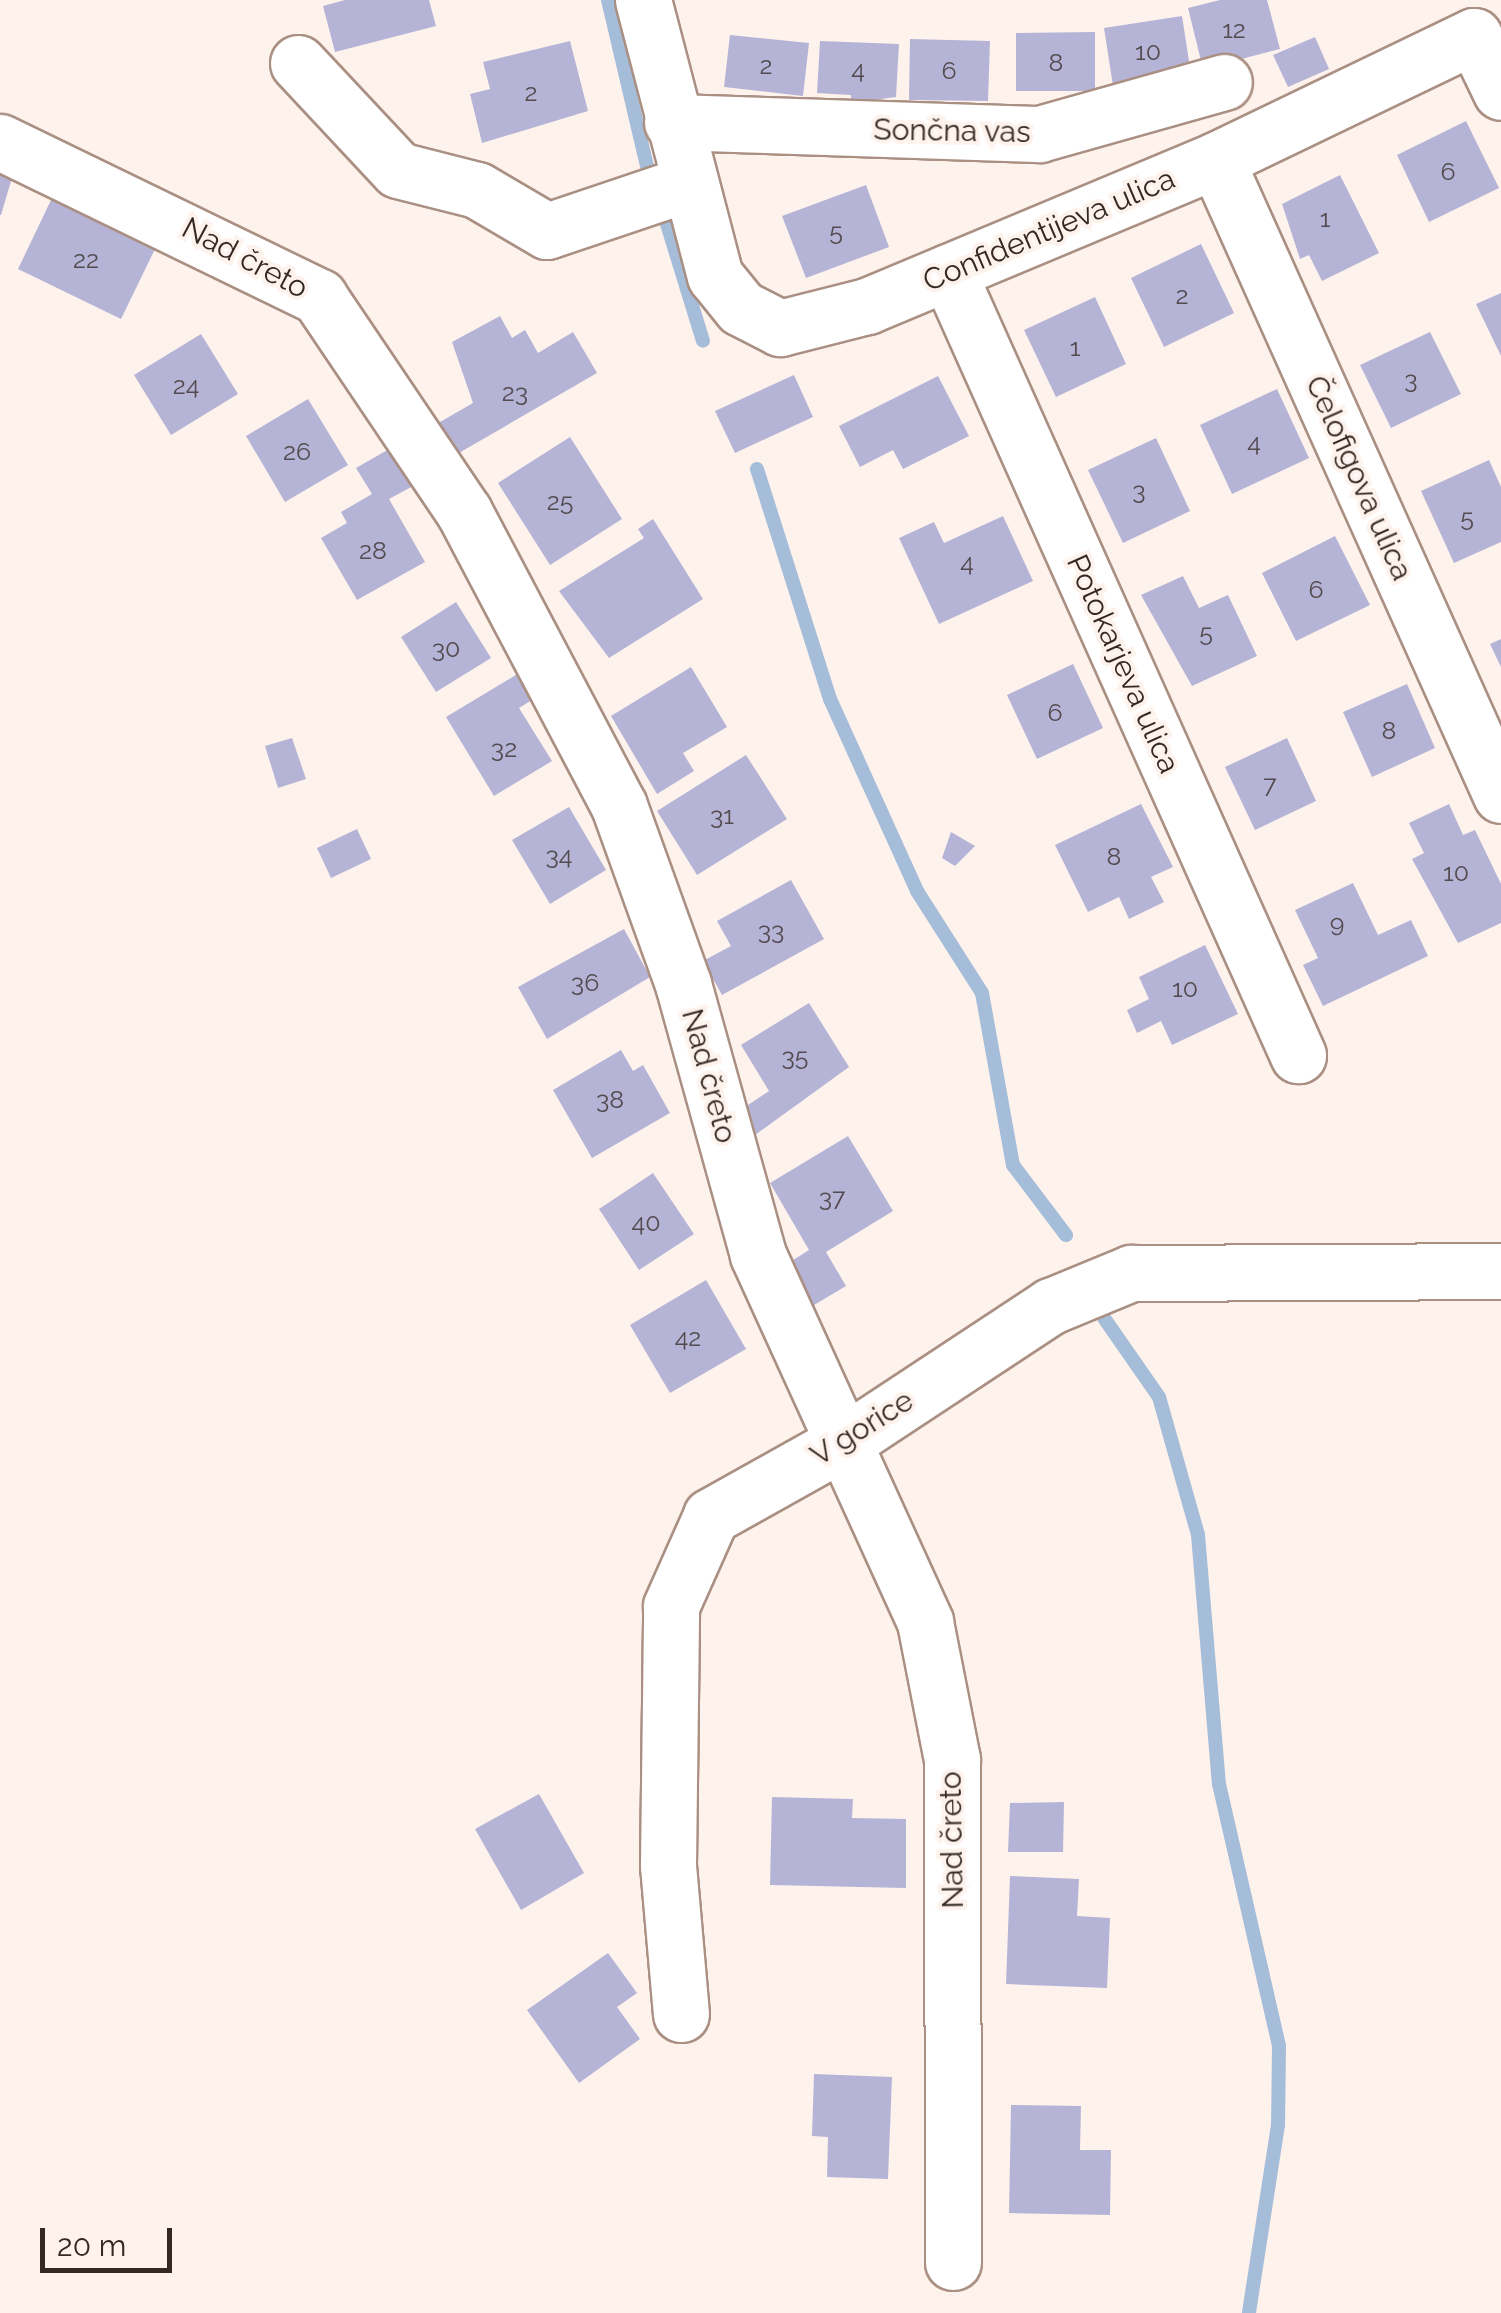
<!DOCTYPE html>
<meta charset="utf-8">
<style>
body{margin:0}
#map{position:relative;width:1501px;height:2313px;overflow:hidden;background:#fef2ed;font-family:Raleway,sans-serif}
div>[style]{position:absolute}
.stream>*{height:14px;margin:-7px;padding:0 7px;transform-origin:7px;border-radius:7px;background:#a6bdd9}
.building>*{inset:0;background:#b5b4d6}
.roads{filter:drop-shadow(2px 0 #aa8f83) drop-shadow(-2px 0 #aa8f83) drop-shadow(0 2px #aa8f83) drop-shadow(0 -2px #aa8f83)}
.minor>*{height:55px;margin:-27.5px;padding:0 27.5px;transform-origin:27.5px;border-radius:27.5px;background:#fff}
span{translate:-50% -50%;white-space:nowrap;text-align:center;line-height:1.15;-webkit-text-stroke:8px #fef2ed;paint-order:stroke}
.number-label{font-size:25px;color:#544b50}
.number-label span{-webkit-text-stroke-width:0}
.street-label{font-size:30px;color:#332823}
.scale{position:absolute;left:40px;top:2228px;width:132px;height:45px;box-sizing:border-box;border:5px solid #332823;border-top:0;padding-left:12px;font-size:30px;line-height:35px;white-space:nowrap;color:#332823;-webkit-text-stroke:8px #fef2ed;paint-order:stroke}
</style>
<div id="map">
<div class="stream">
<i style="left:608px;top:0;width:171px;rotate:76.8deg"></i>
<i style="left:667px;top:224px;width:122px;rotate:72.9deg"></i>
<i style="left:757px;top:469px;width:241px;rotate:72.4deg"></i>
<i style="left:830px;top:699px;width:211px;rotate:65.6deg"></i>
<i style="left:917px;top:891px;width:121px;rotate:57.5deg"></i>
<i style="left:982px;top:993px;width:175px;rotate:79.8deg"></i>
<i style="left:1013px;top:1165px;width:88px;rotate:52.9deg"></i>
<i style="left:1104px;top:1318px;width:96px;rotate:55.2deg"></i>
<i style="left:1159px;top:1397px;width:143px;rotate:74.2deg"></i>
<i style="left:1198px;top:1535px;width:250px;rotate:85.2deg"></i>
<i style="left:1219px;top:1784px;width:269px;rotate:77.1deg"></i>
<i style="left:1279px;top:2046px;width:79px;rotate:90.7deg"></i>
<i style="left:1278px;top:2125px;width:190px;rotate:98.8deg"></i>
</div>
<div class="building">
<i style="clip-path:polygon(345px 0,429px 0,436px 26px,335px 52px,323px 6px)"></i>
<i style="clip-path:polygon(1220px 0,1267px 0,1280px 49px,1203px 69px,1188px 8px)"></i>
<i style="clip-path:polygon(1182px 16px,1191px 74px,1113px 86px,1104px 28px)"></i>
<i style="clip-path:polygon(1095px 32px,1095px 91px,1016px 91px,1016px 33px)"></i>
<i style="clip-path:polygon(730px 35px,809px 43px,803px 96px,724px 87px)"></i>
<i style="clip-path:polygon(1315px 37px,1329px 69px,1288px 87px,1273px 55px)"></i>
<i style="clip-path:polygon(910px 39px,990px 41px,988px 101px,909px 100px)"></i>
<i style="clip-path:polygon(570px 41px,588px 111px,482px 143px,470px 94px,490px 89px,483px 62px)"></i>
<i style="clip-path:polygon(820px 41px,899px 44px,896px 97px,851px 103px,851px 95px,817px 93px)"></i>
<i style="clip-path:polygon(1466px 121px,1499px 188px,1429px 222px,1397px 155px)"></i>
<i style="clip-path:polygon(0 159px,16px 164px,1px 215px,0 215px)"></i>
<i style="clip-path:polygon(1340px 175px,1379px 253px,1322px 281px,1309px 255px,1300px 259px,1282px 204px)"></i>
<i style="clip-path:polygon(866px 185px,889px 247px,806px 278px,782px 216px)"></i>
<i style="clip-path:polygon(52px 198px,155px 249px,121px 319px,18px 269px)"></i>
<i style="clip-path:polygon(1201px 244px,1234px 313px,1164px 347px,1131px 278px)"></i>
<i style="clip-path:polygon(1501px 293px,1501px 356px,1476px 304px)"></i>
<i style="clip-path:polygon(1095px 297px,1126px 364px,1056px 397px,1024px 330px)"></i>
<i style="clip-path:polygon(500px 316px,512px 338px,525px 330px,538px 353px,573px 332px,597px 373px,452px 457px,433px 426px,473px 403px,452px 342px)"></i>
<i style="clip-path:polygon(1430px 332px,1461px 394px,1391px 428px,1360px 365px)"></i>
<i style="clip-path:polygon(201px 334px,238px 394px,171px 435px,134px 375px)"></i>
<i style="clip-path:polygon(794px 375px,813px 417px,735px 453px,715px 411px)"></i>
<i style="clip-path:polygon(938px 376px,969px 436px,903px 469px,893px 450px,860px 467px,839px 426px)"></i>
<i style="clip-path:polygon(1277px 389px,1309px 458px,1232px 494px,1200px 425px)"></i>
<i style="clip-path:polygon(308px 399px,348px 465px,285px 502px,246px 436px)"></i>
<i style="clip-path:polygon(570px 437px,622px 519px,550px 565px,498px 483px)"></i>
<i style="clip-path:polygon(1156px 438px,1190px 511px,1123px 543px,1088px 470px)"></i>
<i style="clip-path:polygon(391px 448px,413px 486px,389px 499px,425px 562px,357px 600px,321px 538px,347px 523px,341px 512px,372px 494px,356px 468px)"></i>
<i style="clip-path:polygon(1489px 460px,1501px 487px,1501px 542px,1454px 563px,1421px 491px)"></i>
<i style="clip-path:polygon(1003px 516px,1033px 581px,939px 624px,899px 538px,934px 522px,944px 543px)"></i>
<i style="clip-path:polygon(653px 519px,703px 599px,609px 658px,559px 591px,644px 538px,638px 529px)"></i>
<i style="clip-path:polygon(1335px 536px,1370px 605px,1296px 641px,1262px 573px)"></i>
<i style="clip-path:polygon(1183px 576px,1199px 608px,1228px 595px,1257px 656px,1192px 686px,1141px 595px)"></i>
<i style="clip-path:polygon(456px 602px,491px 658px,436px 692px,401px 637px)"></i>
<i style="clip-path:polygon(1501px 639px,1501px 667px,1490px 644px)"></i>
<i style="clip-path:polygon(1073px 664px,1103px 728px,1037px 759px,1007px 695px)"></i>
<i style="clip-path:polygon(691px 667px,727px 727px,683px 753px,694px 771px,657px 794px,611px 716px)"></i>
<i style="clip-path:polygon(524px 670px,540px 695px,519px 708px,552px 761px,494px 796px,446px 717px)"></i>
<i style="clip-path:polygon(1407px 684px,1435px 748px,1372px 777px,1343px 712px)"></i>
<i style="clip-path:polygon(292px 738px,306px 779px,278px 788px,265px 746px)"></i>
<i style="clip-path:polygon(1287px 738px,1316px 801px,1255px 830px,1225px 767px)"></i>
<i style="clip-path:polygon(746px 755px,787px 819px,697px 875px,657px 811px)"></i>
<i style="clip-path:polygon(1141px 804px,1173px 867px,1151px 877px,1164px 902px,1129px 919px,1119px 897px,1088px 912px,1055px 845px)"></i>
<i style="clip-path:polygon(1449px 804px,1463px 835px,1475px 830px,1501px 884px,1501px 923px,1458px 943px,1412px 859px,1424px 853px,1409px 823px)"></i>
<i style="clip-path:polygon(569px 807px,606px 870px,550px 904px,512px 840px)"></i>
<i style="clip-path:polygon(357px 829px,371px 859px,331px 878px,317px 848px)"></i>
<i style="clip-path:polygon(951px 832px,975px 846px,955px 866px,942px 858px)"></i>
<i style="clip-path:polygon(791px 880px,824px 939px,722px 995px,703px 961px,731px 946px,717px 921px)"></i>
<i style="clip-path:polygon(1353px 883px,1378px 935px,1411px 920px,1428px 956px,1323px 1006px,1303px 965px,1318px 958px,1295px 910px)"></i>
<i style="clip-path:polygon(624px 929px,650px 977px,547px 1039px,518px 987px)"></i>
<i style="clip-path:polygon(1205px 945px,1238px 1014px,1172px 1045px,1161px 1021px,1137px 1033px,1127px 1010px,1149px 999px,1139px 977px)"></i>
<i style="clip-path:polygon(809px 1003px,849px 1067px,751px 1138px,736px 1113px,769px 1091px,741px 1045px)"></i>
<i style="clip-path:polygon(621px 1050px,633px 1071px,643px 1065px,670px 1113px,592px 1158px,553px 1090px)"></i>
<i style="clip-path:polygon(848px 1136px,893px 1211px,826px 1252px,846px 1286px,804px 1311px,779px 1269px,809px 1250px,770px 1183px)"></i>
<i style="clip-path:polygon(653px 1173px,694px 1234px,639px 1270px,599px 1209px)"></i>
<i style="clip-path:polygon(706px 1280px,746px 1349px,670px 1393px,630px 1325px)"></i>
<i style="clip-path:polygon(539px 1794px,584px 1873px,521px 1910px,475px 1829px)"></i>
<i style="clip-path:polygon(772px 1797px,853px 1799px,852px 1818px,906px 1819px,906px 1888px,770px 1885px)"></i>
<i style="clip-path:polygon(1064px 1802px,1063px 1852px,1008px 1852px,1010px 1803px)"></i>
<i style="clip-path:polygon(1010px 1876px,1079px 1879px,1077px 1916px,1110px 1918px,1107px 1988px,1006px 1984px)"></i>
<i style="clip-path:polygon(608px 1953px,637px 1993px,617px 2007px,640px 2039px,579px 2083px,527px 2010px)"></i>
<i style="clip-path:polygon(814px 2074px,892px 2077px,888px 2179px,827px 2177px,828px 2137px,812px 2136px)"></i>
<i style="clip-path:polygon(1011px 2105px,1081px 2106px,1080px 2150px,1111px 2150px,1110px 2215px,1009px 2213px)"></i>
</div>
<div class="roads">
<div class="minor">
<i style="left:643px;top:0;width:285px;rotate:75.4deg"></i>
<i style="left:715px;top:276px;width:41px;rotate:50.9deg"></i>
<i style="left:741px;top:308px;width:44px;rotate:27.1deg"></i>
<i style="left:780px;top:328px;width:90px;rotate:-14.2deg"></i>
<i style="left:867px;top:306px;width:378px;rotate:-22.7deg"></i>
<i style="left:1216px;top:160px;width:286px;rotate:-25.7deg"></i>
<i style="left:1474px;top:36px;width:62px;rotate:64.3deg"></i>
<i style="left:298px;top:63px;width:146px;rotate:46.9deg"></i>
<i style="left:398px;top:170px;width:81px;rotate:14.2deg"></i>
<i style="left:477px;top:190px;width:81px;rotate:30.4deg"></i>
<i style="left:547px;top:231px;width:148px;rotate:-18.6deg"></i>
<i style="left:672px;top:122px;width:367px;rotate:1.9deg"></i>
<i style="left:1039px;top:134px;width:192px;rotate:-15.7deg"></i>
<i style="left:0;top:142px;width:355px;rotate:25.9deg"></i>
<i style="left:319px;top:297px;width:259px;rotate:56deg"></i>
<i style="left:464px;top:512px;width:332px;rotate:62.2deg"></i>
<i style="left:619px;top:806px;width:189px;rotate:70.2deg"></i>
<i style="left:683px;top:984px;width:281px;rotate:74.5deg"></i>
<i style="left:758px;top:1255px;width:403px;rotate:65.5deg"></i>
<i style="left:925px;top:1622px;width:140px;rotate:78.9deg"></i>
<i style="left:952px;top:1759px;width:503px;rotate:89.89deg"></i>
<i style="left:1216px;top:160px;width:696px;rotate:65.83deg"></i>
<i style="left:948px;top:272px;width:858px;rotate:65.92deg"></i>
<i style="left:681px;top:2014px;width:150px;rotate:-95deg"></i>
<i style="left:668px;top:1865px;width:259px;rotate:-89.3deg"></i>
<i style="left:671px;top:1606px;width:98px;rotate:-66deg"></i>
<i style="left:711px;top:1516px;width:158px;rotate:-29.2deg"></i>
<i style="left:849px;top:1439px;width:242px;rotate:-33.4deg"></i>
<i style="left:1051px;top:1306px;width:87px;rotate:-22.4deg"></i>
<i style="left:1131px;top:1273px;width:370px;rotate:-0.3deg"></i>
</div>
</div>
<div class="number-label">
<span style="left:1234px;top:29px">12</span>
<span style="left:1148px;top:51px">10</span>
<span style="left:1056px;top:62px">8</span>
<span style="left:766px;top:65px">2</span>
<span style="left:858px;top:69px">4</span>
<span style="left:949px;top:70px">6</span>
<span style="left:531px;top:92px">2</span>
<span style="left:1448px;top:171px">6</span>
<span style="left:1325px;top:218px">1</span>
<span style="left:836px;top:231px">5</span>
<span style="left:86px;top:259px">22</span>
<span style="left:1182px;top:295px">2</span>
<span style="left:1075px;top:347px">1</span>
<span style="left:1411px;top:379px">3</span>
<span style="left:186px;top:385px">24</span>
<span style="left:515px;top:392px">23</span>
<span style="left:1254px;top:442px">4</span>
<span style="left:297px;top:451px">26</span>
<span style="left:1139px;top:490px">3</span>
<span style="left:560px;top:501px">25</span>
<span style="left:1467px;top:517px">5</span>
<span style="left:373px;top:550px">28</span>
<span style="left:967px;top:562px">4</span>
<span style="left:1316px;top:589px">6</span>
<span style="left:1206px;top:632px">5</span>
<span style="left:446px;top:648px">30</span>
<span style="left:1055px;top:712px">6</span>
<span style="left:1389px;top:730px">8</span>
<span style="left:504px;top:748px">32</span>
<span style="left:1270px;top:784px">7</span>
<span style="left:722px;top:815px">31</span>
<span style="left:559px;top:855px">34</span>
<span style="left:1114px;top:856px">8</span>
<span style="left:1456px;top:872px">10</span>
<span style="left:1337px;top:923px">9</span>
<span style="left:771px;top:930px">33</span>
<span style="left:585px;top:982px">36</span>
<span style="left:1185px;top:988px">10</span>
<span style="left:795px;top:1056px">35</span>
<span style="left:610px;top:1099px">38</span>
<span style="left:832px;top:1197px">37</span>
<span style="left:646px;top:1222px">40</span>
<span style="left:688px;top:1337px">42</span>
</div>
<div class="street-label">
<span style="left:952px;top:131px;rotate:1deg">Sončna vas</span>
<span style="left:1049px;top:230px;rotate:-23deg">Confidentijeva ulica</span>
<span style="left:245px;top:258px;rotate:28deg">Nad čreto</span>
<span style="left:1359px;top:478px;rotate:66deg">Čelofigova ulica</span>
<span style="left:1123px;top:664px;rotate:66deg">Potokarjeva ulica</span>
<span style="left:709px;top:1076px;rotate:75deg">Nad čreto</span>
<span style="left:862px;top:1428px;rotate:-32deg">V gorice</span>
<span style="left:952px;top:1840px;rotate:-91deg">Nad čreto</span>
</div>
<div class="scale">20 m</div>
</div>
